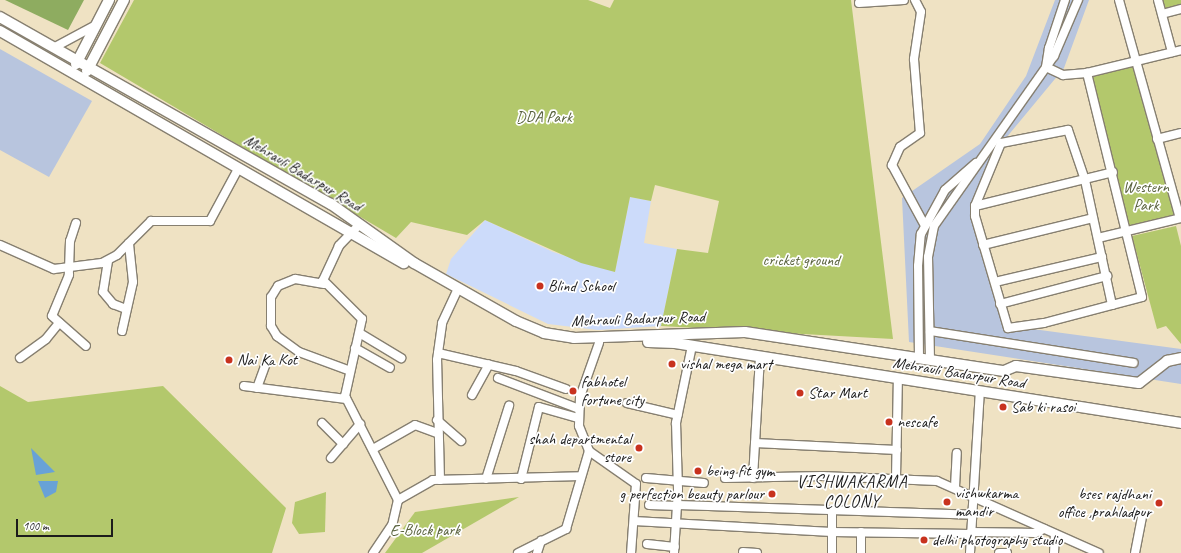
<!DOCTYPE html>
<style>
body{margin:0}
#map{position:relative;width:1181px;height:553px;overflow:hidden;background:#efe2c3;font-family:Caveat,sans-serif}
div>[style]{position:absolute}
.built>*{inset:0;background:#ccdbfa}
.industrial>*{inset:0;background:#b8c5de}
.green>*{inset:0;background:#b3c86c}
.forest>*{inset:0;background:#8eac60}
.water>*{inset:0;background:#68a2d7}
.roads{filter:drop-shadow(1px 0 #867f70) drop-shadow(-1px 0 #867f70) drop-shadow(0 1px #867f70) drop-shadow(0 -1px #867f70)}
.minor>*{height:8px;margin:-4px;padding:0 4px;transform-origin:4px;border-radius:4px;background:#fff}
.major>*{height:10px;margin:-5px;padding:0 5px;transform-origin:5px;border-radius:5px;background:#fff}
.dots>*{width:11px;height:11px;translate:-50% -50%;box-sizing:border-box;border:2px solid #fff;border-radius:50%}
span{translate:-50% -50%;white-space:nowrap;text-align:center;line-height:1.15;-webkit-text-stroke:3.5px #fff;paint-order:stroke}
.park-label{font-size:16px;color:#58613c}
.street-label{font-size:16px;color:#1c1c1c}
.poi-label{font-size:16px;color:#1c1c1c}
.left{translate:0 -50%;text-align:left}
.right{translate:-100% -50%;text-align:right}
.neighbourhood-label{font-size:17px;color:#1c1c1c;letter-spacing:1px}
.scale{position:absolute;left:16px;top:519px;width:97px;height:18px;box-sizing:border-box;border:2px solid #1c1c1c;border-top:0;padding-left:5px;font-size:12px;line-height:14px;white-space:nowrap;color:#1c1c1c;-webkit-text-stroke:3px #fff;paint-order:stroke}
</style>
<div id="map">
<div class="built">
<i style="clip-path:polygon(630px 197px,651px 201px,644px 243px,677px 249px,661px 326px,598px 330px,548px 324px,446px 274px,451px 259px,485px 220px,553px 252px,615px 272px)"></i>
</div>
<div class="industrial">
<i style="clip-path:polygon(1055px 0,1089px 0,1064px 68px,992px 155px,979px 213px,1004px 325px,1181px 349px,1181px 384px,909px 342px,902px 198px,980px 144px,1026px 76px)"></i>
<i style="clip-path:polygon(0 49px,92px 101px,49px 177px,0 150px)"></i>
</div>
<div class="green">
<i style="clip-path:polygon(134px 0,588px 0,610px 8px,614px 0,851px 0,893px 339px,661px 326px,677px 249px,708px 253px,719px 201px,655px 185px,651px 201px,630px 197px,615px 272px,581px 263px,485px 220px,467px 235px,411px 222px,396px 238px,100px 63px)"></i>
<i style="clip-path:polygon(1161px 0,1181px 0,1181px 11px,1165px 16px)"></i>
<i style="clip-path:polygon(1134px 62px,1177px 217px,1129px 230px,1089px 75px)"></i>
<i style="clip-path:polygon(1176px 226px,1181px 246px,1181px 344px,1166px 326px,1157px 329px,1132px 236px)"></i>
<i style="clip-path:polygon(0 386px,28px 402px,163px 386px,286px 508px,272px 553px,0 553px)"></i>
<i style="clip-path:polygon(326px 492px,325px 532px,299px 534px,292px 523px,295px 502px)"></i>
<i style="clip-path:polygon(519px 497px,422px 553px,385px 553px,415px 512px)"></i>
</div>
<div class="forest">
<i style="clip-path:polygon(5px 0,84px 0,68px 30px)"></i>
</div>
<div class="water">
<i style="clip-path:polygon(31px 448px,55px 472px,36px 475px)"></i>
<i style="clip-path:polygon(38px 481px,58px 481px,56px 492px,45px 498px)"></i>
</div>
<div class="roads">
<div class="minor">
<i style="left:915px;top:0;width:13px;rotate:63deg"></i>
<i style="left:921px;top:12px;width:48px;rotate:98.5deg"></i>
<i style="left:914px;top:59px;width:74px;rotate:85.4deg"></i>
<i style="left:920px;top:133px;width:24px;rotate:145deg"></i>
<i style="left:900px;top:147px;width:20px;rotate:114deg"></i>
<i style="left:892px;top:165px;width:67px;rotate:61.5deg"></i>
<i style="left:1065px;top:0;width:51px;rotate:108.4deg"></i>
<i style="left:1049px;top:48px;width:19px;rotate:99deg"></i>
<i style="left:1046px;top:67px;width:19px;rotate:25deg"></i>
<i style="left:1063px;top:75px;width:24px;rotate:-5deg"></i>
<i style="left:1119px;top:0;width:226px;rotate:74.4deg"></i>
<i style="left:1158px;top:0;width:54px;rotate:74.9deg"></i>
<i style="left:859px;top:3px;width:45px;rotate:-3.8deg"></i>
<i style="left:1162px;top:14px;width:20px;rotate:-15deg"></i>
<i style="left:55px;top:47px;width:47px;rotate:-28.2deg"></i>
<i style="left:1157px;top:139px;width:25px;rotate:-14deg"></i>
<i style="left:975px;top:206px;width:142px;rotate:-13.8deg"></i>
<i style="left:76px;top:223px;width:19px;rotate:108deg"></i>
<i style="left:70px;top:241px;width:34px;rotate:92deg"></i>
<i style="left:69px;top:275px;width:44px;rotate:112.5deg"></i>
<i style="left:52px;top:316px;width:45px;rotate:41.4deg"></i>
<i style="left:359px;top:225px;width:29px;rotate:134deg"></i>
<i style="left:339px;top:246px;width:38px;rotate:115deg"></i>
<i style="left:323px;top:280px;width:55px;rotate:45deg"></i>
<i style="left:362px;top:319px;width:79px;rotate:102.4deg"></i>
<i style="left:345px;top:396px;width:117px;rotate:63deg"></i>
<i style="left:398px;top:500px;width:26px;rotate:103deg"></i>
<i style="left:392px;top:525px;width:34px;rotate:124deg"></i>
<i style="left:1098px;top:238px;width:85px;rotate:-13.5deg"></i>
<i style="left:0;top:245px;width:59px;rotate:24deg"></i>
<i style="left:54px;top:269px;width:48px;rotate:-7.1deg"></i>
<i style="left:102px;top:263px;width:17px;rotate:-28deg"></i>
<i style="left:117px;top:255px;width:48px;rotate:-45deg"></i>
<i style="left:151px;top:221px;width:59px"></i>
<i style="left:210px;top:221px;width:59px;rotate:-61.7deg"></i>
<i style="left:983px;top:245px;width:113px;rotate:-13.8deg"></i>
<i style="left:108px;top:261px;width:31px;rotate:99deg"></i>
<i style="left:103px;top:292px;width:16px;rotate:50deg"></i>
<i style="left:113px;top:304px;width:14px;rotate:21deg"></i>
<i style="left:995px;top:282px;width:110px;rotate:-13.2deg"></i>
<i style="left:324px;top:284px;width:29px;rotate:-170deg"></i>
<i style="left:295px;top:279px;width:18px;rotate:158deg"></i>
<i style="left:278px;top:286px;width:13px;rotate:122deg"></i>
<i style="left:271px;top:297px;width:29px;rotate:90deg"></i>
<i style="left:271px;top:326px;width:12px;rotate:59deg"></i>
<i style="left:277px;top:336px;width:27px;rotate:36deg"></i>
<i style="left:299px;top:352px;width:52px;rotate:20.2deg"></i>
<i style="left:1000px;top:304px;width:111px;rotate:-14.7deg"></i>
<i style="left:1112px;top:305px;width:128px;rotate:-102.2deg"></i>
<i style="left:1085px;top:180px;width:53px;rotate:-108.8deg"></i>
<i style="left:1068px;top:130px;width:68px;rotate:169deg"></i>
<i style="left:1001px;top:143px;width:68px;rotate:112.4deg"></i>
<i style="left:975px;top:206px;width:10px;rotate:90deg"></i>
<i style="left:975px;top:216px;width:117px;rotate:73.6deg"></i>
<i style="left:1008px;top:328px;width:36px;rotate:-8deg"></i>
<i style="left:1044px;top:323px;width:101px;rotate:-14.9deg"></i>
<i style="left:1142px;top:297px;width:231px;rotate:-103.8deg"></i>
<i style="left:1087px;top:73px;width:97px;rotate:-13.7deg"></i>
<i style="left:122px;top:331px;width:50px;rotate:-77.3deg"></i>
<i style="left:133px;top:282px;width:39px;rotate:-96deg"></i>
<i style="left:930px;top:331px;width:206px;rotate:8.9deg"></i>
<i style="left:361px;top:334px;width:47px;rotate:31deg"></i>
<i style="left:599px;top:343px;width:57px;rotate:109.4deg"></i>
<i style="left:580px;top:397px;width:29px;rotate:92deg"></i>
<i style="left:579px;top:426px;width:27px;rotate:68deg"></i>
<i style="left:589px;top:451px;width:57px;rotate:35.1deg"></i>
<i style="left:636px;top:484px;width:69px;rotate:94.1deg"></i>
<i style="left:355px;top:348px;width:40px;rotate:29.7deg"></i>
<i style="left:438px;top:353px;width:80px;rotate:13deg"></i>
<i style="left:516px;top:371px;width:53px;rotate:19.8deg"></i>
<i style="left:20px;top:358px;width:32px;rotate:-36deg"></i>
<i style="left:46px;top:339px;width:21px;rotate:-51deg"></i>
<i style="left:919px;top:358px;width:92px;rotate:-90.6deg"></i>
<i style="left:918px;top:266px;width:32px;rotate:-85deg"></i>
<i style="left:921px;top:234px;width:50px;rotate:-61.4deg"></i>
<i style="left:945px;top:190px;width:41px;rotate:-41.1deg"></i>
<i style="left:930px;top:360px;width:103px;rotate:-91.1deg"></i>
<i style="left:928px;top:257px;width:32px;rotate:-79deg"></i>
<i style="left:934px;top:226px;width:208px;rotate:-54.8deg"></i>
<i style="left:1054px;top:56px;width:61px;rotate:-66.8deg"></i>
<i style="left:498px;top:378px;width:87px;rotate:20.9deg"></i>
<i style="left:244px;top:386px;width:103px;rotate:7.3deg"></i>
<i style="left:257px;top:388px;width:29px;rotate:-70deg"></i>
<i style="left:472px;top:395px;width:35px;rotate:-61deg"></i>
<i style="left:627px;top:403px;width:52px;rotate:13.2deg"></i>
<i style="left:437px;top:420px;width:32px;rotate:41deg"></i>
<i style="left:322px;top:423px;width:30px;rotate:45deg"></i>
<i style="left:755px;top:443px;width:142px;rotate:2.8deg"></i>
<i style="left:373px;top:449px;width:48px;rotate:-29.7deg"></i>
<i style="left:415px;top:425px;width:23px;rotate:20deg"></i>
<i style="left:331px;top:458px;width:45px;rotate:-49.5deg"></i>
<i style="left:646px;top:478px;width:58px;rotate:4.9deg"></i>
<i style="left:725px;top:478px;width:97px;rotate:-1.2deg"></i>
<i style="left:822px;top:476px;width:115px;rotate:2.5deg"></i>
<i style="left:937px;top:481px;width:177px;rotate:24deg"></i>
<i style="left:753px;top:478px;width:121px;rotate:-86.7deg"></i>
<i style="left:896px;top:478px;width:100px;rotate:-88.9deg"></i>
<i style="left:486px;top:479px;width:77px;rotate:-72.5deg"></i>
<i style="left:521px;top:479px;width:74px;rotate:-76deg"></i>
<i style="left:539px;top:407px;width:41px;rotate:15.8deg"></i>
<i style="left:440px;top:480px;width:120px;rotate:-91.4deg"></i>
<i style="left:437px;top:360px;width:37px;rotate:-82deg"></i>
<i style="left:442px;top:323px;width:38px;rotate:-65deg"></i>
<i style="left:955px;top:487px;width:34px;rotate:-87deg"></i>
<i style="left:398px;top:500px;width:40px;rotate:-29.7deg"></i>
<i style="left:433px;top:480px;width:148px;rotate:-1.5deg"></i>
<i style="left:649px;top:505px;width:29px;rotate:2deg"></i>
<i style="left:678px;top:505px;width:295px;rotate:1.9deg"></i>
<i style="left:634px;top:521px;width:198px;rotate:3.2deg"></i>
<i style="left:832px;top:532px;width:139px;rotate:0.8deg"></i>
<i style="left:861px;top:532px;width:21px;rotate:90deg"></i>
<i style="left:971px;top:532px;width:64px;rotate:0.9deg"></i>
<i style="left:1035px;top:533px;width:10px;rotate:-24deg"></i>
<i style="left:647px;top:544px;width:28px;rotate:6deg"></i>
<i style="left:743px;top:552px;width:14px;rotate:4deg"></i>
<i style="left:518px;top:553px;width:54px;rotate:-26.6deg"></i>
<i style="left:566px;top:529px;width:81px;rotate:-73.6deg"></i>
<i style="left:537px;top:553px;width:13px;rotate:-72deg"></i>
<i style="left:674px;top:553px;width:64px;rotate:-86.4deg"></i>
<i style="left:678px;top:489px;width:66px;rotate:-91.7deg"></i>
<i style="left:676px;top:423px;width:79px;rotate:-78.3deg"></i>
<i style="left:832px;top:553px;width:40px;rotate:-90deg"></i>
<i style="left:970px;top:553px;width:162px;rotate:-86.5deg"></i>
<i style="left:999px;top:553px;width:8px"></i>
<i style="left:1054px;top:553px;width:18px;rotate:-87deg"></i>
<i style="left:1135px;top:553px;width:37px;rotate:-79deg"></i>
</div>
<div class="major">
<i style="left:0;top:17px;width:380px;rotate:29.5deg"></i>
<i style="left:331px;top:204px;width:102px;rotate:35.4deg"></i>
<i style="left:414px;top:263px;width:117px;rotate:29.6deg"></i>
<i style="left:516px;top:321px;width:30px;rotate:23deg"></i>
<i style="left:544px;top:333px;width:30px;rotate:9deg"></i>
<i style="left:574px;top:338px;width:171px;rotate:-2deg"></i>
<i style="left:745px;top:332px;width:262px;rotate:8.6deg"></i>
<i style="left:1004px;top:371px;width:13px;rotate:-23deg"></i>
<i style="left:1016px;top:366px;width:124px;rotate:7.9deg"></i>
<i style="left:1139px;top:383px;width:36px;rotate:-38deg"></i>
<i style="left:1167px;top:361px;width:14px;rotate:-12deg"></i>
<i style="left:0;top:31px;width:466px;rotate:29.9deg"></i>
<i style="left:76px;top:64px;width:72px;rotate:-62.7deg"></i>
<i style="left:87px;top:71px;width:80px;rotate:-62.5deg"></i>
<i style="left:648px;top:342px;width:27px;rotate:2deg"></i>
<i style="left:675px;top:343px;width:512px;rotate:8.98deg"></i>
</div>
</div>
<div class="dots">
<i style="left:540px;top:286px;background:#c8321e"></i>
<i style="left:229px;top:360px;background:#c8321e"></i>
<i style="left:672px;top:364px;background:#c8321e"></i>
<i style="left:573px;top:391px;background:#c8321e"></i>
<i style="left:800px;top:393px;background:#c8321e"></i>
<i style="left:1003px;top:407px;background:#c8321e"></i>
<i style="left:889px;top:422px;background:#c8321e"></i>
<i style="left:639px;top:448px;background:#c8321e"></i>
<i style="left:698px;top:471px;background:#c8321e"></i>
<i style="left:772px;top:494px;background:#c8321e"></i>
<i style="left:947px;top:502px;background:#c8321e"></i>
<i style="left:1159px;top:503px;background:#c8321e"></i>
<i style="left:924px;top:540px;background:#c8321e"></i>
</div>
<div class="park-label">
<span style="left:544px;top:117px">DDA Park</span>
<span style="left:1146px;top:196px">Western<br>Park</span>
<span style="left:801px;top:260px">cricket ground</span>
<span style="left:425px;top:530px">E-Block park</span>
</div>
<div class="street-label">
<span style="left:303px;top:173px;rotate:31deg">Mehrauli Badarpur Road</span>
<span style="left:638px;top:319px;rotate:-2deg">Mehrauli Badarpur Road</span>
<span style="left:959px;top:373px;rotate:9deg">Mehrauli Badarpur Road</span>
</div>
<div class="poi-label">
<span class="left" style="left:548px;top:286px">Blind School</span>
<span class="left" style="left:237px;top:360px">Nai Ka Kot</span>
<span class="left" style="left:680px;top:364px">vishal mega mart</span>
<span class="left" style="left:581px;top:391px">fabhotel<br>fortune city</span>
<span class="left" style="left:808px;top:393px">Star Mart</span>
<span class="left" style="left:1011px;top:407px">Sab ki rasoi</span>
<span class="left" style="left:897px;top:422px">nescafe</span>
<span class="right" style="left:631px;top:448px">shah departmental<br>store</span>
<span class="left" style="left:706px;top:471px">being fit gym</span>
<span class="left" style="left:955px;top:502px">vishwkarma<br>mandir</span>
<span class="right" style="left:764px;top:494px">g perfection beauty parlour</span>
<span class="right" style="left:1151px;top:503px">bses rajdhani<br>office ,prahladpur</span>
<span class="left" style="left:932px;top:540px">delhi photography studio</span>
</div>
<div class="neighbourhood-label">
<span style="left:852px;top:492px">VISHWAKARMA<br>COLONY</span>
</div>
<div class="scale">100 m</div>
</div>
